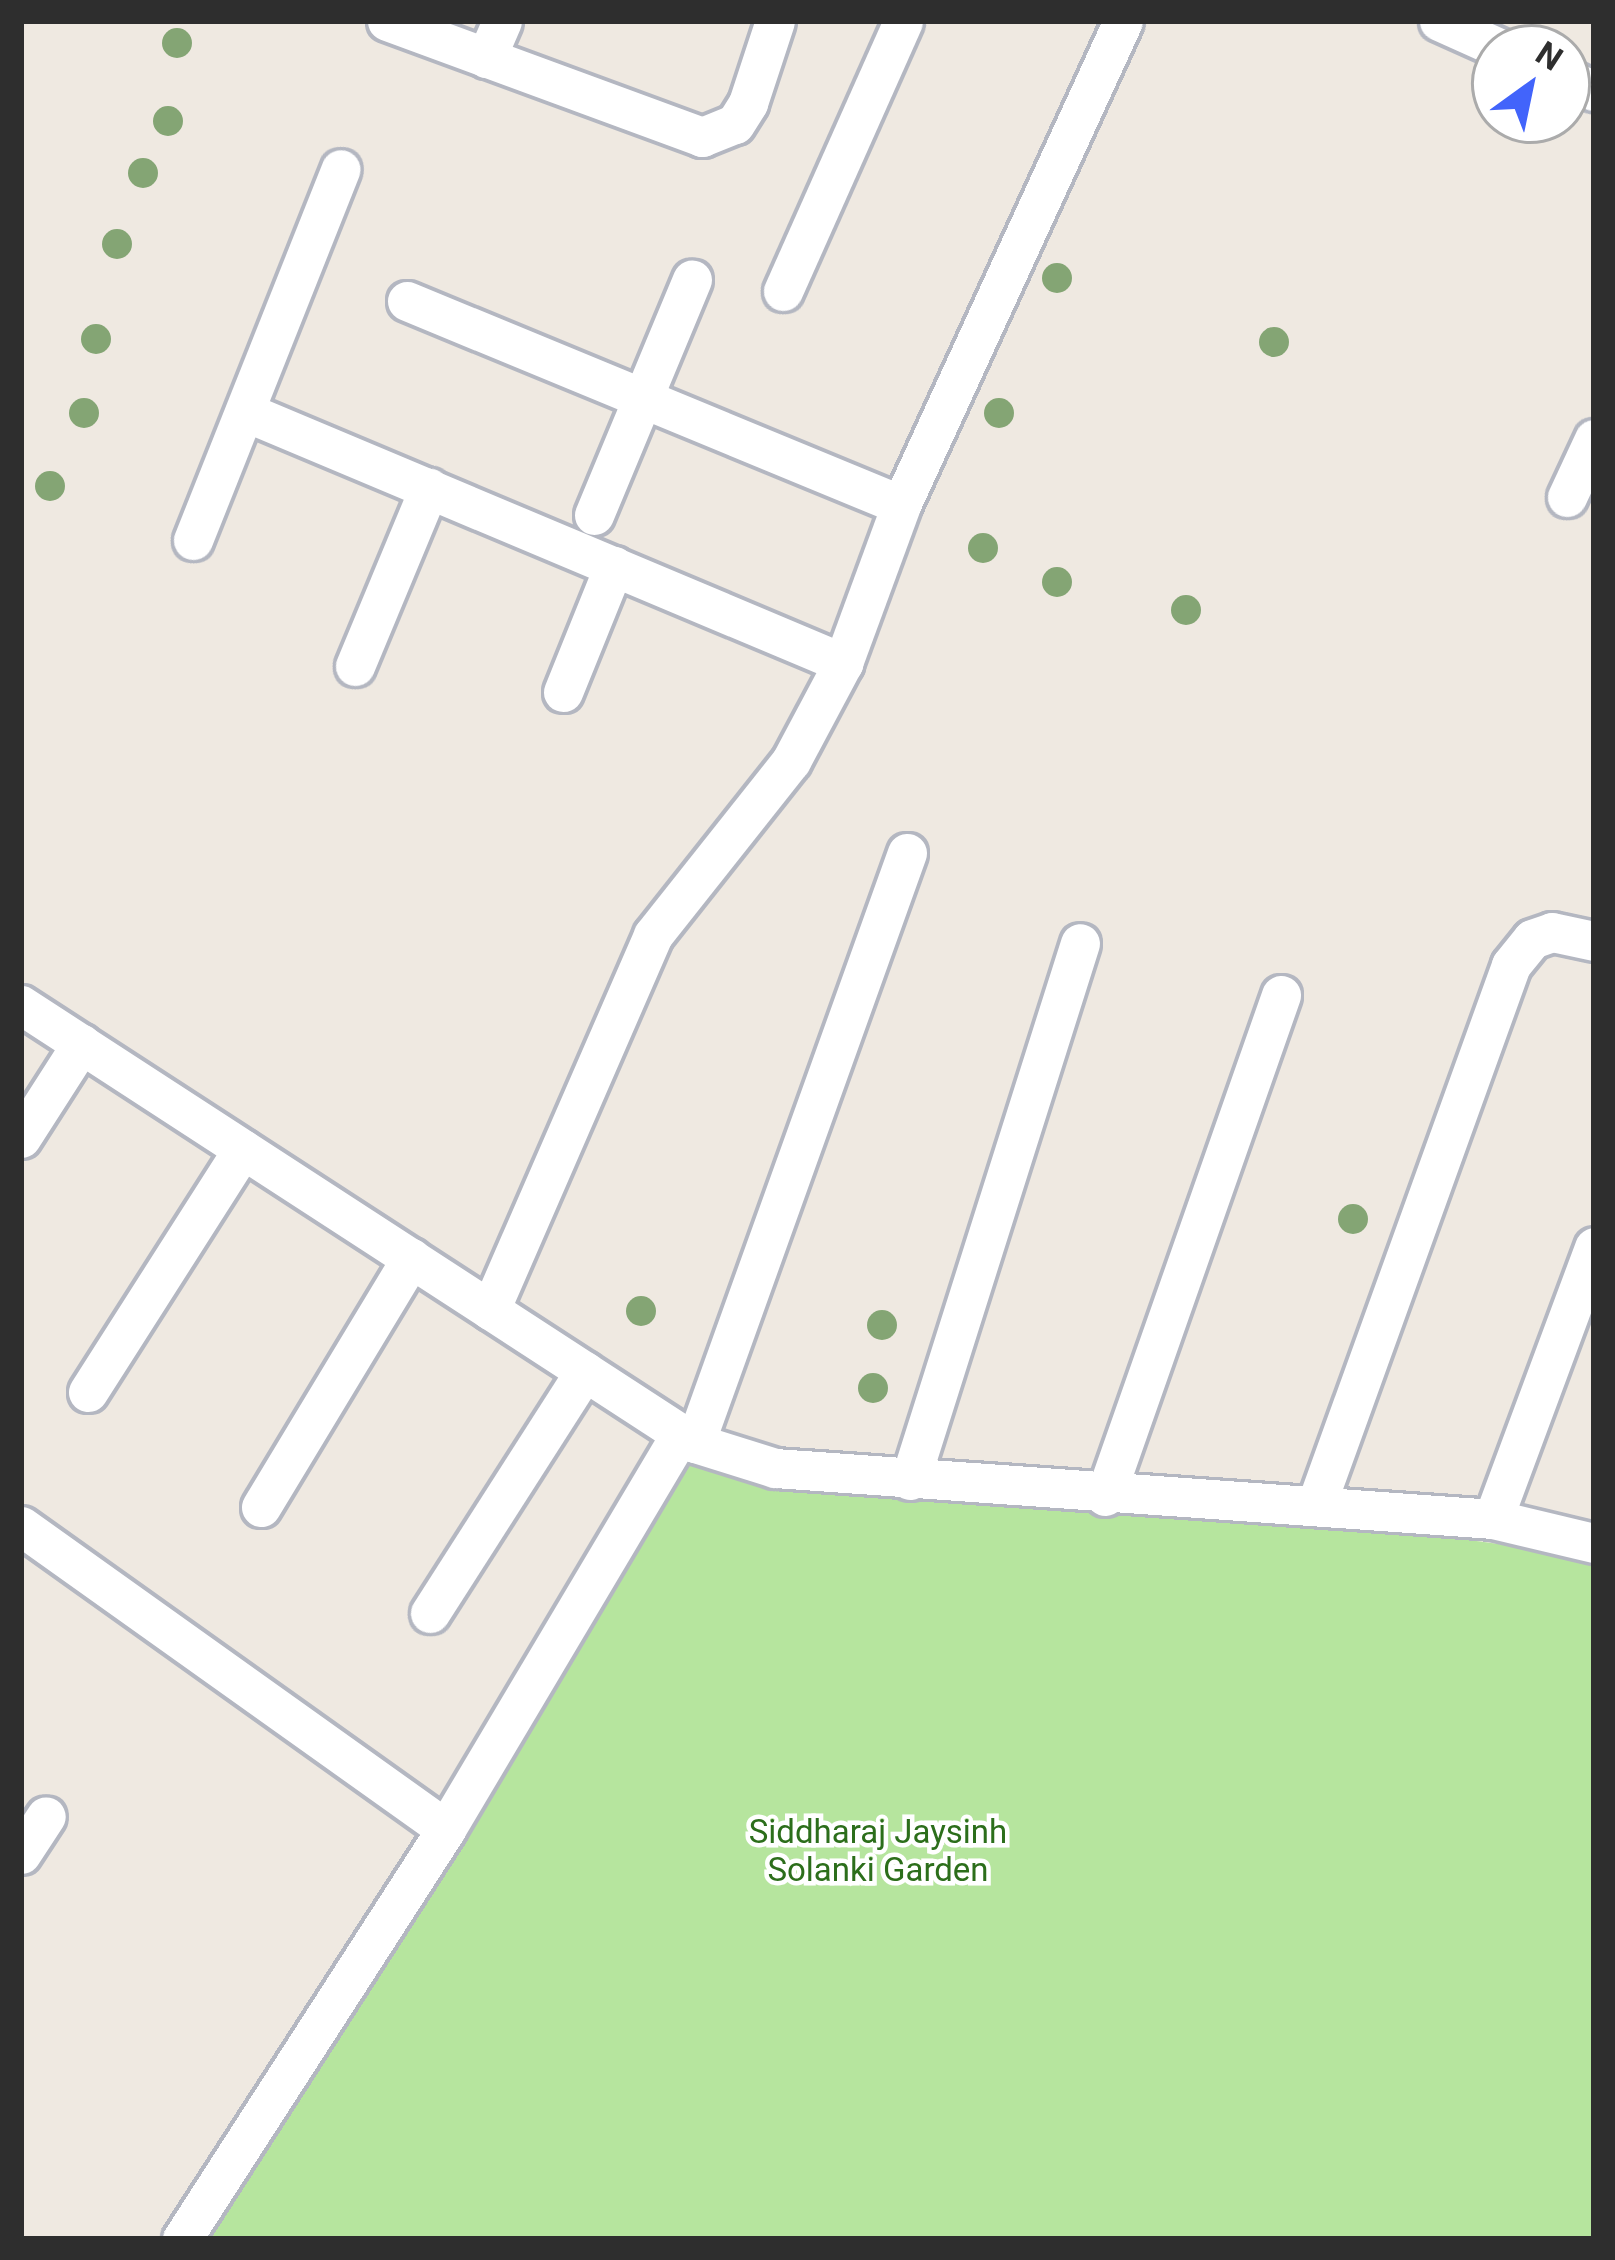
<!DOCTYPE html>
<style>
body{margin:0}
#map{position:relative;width:1615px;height:2260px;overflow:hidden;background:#efe9e1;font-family:Roboto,sans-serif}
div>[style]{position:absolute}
.green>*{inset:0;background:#b6e59e}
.roads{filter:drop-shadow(3px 0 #b4b7c1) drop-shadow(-3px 0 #b4b7c1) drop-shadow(0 3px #b4b7c1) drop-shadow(0 -3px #b4b7c1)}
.minor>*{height:39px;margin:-19.5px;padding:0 19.5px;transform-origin:19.5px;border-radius:19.5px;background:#fff}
.trees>*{width:30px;height:30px;margin:-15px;border-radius:50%;background:#84a574}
span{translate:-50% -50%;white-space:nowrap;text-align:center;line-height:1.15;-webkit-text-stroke:9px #fff;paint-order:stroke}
.park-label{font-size:33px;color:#2c6e1b}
.frame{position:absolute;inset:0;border:24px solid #2e2e2e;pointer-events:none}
.north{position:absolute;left:1471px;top:24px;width:120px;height:120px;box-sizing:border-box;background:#fff;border:3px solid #ababab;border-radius:50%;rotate:33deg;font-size:33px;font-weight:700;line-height:48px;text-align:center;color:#2e2e2e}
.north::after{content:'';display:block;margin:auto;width:42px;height:54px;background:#4264fb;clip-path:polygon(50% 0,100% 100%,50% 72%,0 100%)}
</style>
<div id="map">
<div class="green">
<i style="clip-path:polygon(681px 1433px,1594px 1557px,1594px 2239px,180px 2239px)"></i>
</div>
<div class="roads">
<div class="minor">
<i style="left:387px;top:21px;width:336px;rotate:20.2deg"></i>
<i style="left:702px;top:137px;width:35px;rotate:-22deg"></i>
<i style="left:735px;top:124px;width:25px;rotate:-58deg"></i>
<i style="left:748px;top:103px;width:86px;rotate:-71.8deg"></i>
<i style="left:1439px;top:21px;width:66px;rotate:24.2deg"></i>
<i style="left:486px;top:58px;width:40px;rotate:-66.6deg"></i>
<i style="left:1567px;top:78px;width:30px;rotate:26deg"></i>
<i style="left:783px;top:291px;width:295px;rotate:-66deg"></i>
<i style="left:407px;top:301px;width:534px;rotate:22.44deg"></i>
<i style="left:246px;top:412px;width:648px;rotate:22.8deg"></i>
<i style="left:1567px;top:497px;width:64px;rotate:-65deg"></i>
<i style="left:594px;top:515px;width:255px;rotate:-67.4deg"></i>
<i style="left:193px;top:540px;width:399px;rotate:-68.3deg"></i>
<i style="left:355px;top:666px;width:193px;rotate:-67.4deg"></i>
<i style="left:563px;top:692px;width:136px;rotate:-68deg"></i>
<i style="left:21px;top:1005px;width:804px;rotate:33.02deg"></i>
<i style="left:695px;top:1443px;width:84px;rotate:17.4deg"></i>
<i style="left:775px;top:1468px;width:720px;rotate:4.06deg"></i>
<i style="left:1493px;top:1519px;width:104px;rotate:13.4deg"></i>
<i style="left:21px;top:1138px;width:112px;rotate:-57.4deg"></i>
<i style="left:490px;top:1310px;width:409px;rotate:-66.5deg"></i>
<i style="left:653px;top:935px;width:222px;rotate:-51.6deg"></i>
<i style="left:791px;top:761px;width:111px;rotate:-62deg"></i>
<i style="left:843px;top:663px;width:168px;rotate:-69.8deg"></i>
<i style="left:901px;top:505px;width:532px;rotate:-65.36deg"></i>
<i style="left:88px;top:1392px;width:288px;rotate:-57.5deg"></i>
<i style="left:695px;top:1443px;width:627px;rotate:-70.24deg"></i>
<i style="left:910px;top:1480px;width:563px;rotate:-72.43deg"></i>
<i style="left:1105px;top:1496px;width:531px;rotate:-70.64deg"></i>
<i style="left:1316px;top:1505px;width:574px;rotate:-70.14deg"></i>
<i style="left:1511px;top:965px;width:33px;rotate:-51deg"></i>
<i style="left:1532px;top:939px;width:21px;rotate:-19deg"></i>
<i style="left:1552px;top:932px;width:43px;rotate:12.1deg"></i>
<i style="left:261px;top:1507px;width:291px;rotate:-58.9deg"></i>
<i style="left:1493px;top:1519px;width:290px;rotate:-69.6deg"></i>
<i style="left:21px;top:1526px;width:522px;rotate:35.49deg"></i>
<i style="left:430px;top:1613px;width:287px;rotate:-57.4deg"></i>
<i style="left:21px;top:1854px;width:45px;rotate:-56.7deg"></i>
<i style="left:182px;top:2239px;width:488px;rotate:-57.2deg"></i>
<i style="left:446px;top:1829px;width:460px;rotate:-59.3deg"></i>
</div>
</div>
<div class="trees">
<i style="left:177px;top:43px"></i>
<i style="left:168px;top:121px"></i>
<i style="left:143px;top:173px"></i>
<i style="left:117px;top:244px"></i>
<i style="left:1057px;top:278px"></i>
<i style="left:96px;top:339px"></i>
<i style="left:1274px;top:342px"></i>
<i style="left:84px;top:413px"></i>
<i style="left:999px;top:413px"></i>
<i style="left:50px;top:486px"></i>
<i style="left:983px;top:548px"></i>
<i style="left:1057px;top:582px"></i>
<i style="left:1186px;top:610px"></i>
<i style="left:1353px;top:1219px"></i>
<i style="left:641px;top:1311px"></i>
<i style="left:882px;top:1325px"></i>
<i style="left:873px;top:1388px"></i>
</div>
<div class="park-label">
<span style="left:878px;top:1851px">Siddharaj Jaysinh<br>Solanki Garden</span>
</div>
<div class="frame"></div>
<div class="north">N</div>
</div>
